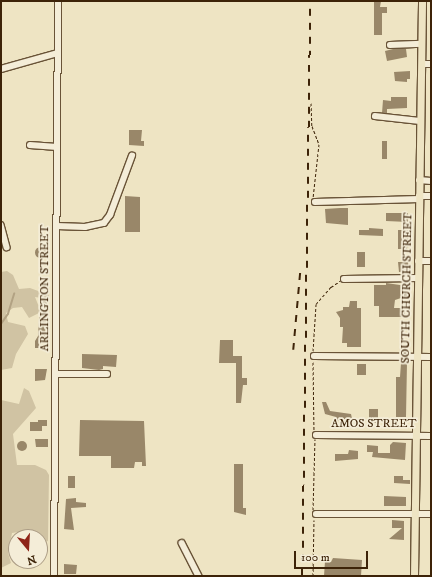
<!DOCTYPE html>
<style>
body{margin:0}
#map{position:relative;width:432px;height:577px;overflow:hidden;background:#eee4c3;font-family:"IM FELL DW Pica",serif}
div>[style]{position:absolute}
.green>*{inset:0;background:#d0c3a3}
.stream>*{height:1.5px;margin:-0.75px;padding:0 0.75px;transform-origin:0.75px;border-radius:0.75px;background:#b2a283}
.building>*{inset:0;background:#998769}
.round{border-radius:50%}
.path>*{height:1px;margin-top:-0.5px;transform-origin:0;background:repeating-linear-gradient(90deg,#3d2308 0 3px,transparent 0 5px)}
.roads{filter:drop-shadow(1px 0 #695337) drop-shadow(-1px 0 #695337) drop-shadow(0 1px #695337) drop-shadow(0 -1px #695337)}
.minor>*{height:5.5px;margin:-2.75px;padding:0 2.75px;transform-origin:2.75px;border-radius:2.75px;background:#f4edd8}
.major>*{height:7px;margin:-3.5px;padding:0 3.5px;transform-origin:3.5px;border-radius:3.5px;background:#eee4c3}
.rail>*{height:1.5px;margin-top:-0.75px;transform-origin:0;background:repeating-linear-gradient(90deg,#3d2308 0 7px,transparent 0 14px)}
span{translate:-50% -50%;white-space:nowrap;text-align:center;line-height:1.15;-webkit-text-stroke:3.5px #f4edd8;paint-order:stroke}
.street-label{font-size:12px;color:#3d2308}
.frame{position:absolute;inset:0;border:2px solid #3d2308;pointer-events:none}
.north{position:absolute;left:8px;top:529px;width:40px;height:40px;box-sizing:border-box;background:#f4edd8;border:1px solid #ab9c85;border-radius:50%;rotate:162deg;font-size:11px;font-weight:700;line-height:16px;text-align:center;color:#3d2308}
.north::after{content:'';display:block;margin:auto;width:14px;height:18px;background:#8f2418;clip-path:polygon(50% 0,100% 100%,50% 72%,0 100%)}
.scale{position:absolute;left:294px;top:551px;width:74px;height:18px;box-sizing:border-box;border:2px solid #3d2308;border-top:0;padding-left:5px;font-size:12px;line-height:14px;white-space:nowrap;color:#3d2308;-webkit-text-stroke:3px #f4edd8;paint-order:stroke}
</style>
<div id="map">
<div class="green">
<i style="clip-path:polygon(7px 271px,13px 275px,19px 289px,30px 288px,49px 295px,49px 299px,35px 297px,41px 312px,29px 318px,22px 307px,13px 308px,6px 313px,8px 322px,25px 326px,28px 334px,16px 354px,12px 368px,1px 370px,1px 272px)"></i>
<i style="clip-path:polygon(24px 388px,29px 391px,36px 408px,13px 434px,17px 465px,35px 465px,46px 470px,49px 475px,48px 541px,40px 544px,40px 537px,29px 537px,25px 531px,12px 533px,8px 553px,11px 563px,1px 568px,1px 400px,19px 404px)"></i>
</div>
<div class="stream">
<i style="left:1px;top:324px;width:12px;rotate:-55deg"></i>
<i style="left:8px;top:314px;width:21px;rotate:-73deg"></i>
</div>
<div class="building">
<i style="clip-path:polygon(374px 1px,381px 1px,380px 7px,387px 7px,387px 13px,382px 13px,382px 35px,374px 35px)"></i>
<i style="clip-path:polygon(393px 49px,406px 49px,407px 57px,387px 61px,385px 51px)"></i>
<i style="clip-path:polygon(410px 71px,410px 79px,407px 79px,407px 82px,395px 81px,394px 72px)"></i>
<i style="clip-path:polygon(391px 97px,407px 97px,407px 108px,387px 109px,387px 113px,382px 113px,383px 100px,391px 101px)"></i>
<i style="clip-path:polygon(129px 130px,142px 130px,141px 141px,144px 141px,144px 146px,129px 145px)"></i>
<i style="clip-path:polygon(382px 141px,387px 141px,387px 159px,382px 159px)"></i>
<i style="clip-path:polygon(125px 196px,140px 197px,140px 232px,125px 232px)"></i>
<i style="clip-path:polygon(340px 208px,348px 208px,348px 225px,326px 223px,325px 209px)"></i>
<i style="clip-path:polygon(386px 213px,408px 213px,408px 222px,386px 221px)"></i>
<i style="clip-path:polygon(369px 228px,383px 229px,383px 236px,359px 235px,359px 230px,369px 230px)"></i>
<i style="clip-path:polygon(398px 230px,409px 230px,407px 249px,398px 249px)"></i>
<i class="round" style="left:34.5px;top:246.5px;width:11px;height:11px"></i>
<i style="clip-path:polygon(357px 252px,365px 252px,365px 267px,357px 267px)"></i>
<i style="clip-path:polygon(398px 262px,408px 262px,409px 271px,399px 272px)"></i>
<i style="clip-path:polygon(386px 283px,407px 286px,407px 296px,395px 300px,394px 308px,405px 308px,405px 317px,379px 317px,379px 306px,374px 306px,374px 285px,386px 285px)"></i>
<i style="clip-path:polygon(40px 300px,47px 301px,45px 336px,47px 336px,47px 341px,39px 341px,39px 348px,35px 348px,35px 341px,38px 336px)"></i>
<i style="clip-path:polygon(350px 301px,357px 301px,357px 308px,361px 308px,361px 347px,347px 347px,347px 343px,342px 343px,343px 327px,340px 327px,340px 318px,336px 312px,343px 310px,343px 307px,349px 307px)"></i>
<i style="clip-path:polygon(220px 340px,233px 340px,233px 356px,242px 356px,242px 378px,247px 378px,247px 385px,243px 385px,241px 403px,236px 403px,236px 363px,219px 363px)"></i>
<i style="clip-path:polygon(82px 354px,117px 355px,116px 367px,103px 366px,103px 369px,99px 370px,82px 368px)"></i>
<i style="clip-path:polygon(401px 363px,407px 363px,406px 417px,396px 417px,396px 377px,400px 377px)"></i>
<i style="clip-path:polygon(357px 364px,366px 364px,366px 375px,357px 375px)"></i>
<i style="clip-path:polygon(35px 369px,47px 369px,45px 380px,35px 381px)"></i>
<i style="clip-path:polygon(322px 402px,326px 402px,330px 411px,351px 414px,353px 423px,346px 423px,346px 419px,336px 421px,336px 417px,325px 414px)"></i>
<i style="clip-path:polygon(369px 409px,378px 409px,378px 423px,369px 423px)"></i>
<i style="clip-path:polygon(38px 420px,47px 420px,47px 426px,42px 426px,42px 431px,30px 431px,30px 422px,38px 422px)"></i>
<i style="clip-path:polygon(80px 420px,144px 421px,146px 466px,142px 466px,142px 462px,135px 462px,134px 468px,111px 468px,111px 456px,79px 456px)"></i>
<i style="clip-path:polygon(35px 439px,48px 439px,48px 447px,36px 447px)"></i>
<i class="round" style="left:17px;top:441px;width:10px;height:10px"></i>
<i style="clip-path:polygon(393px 442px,406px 443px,405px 460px,372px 457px,373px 452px,367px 452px,367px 445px,378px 446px,378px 453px,390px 453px,390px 445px)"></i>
<i style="clip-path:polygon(349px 450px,358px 451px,358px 459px,335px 461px,335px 454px,348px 454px)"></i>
<i style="clip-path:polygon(234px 464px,243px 464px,243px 508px,246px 508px,246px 515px,234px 512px)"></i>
<i style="clip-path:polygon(68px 476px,75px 476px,75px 488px,68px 488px)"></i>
<i style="clip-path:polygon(394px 476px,403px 476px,403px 480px,410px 480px,410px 484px,394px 483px)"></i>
<i style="clip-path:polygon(384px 496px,406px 497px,406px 506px,384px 506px)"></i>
<i style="clip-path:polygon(76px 498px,76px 502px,86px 503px,86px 507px,71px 508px,74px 530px,64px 529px,66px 499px)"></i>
<i style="clip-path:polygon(392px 520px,404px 521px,404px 540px,389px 539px,402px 528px,392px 528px)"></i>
<i style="clip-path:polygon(333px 558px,362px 560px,361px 576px,324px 576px,325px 561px,331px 562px)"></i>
<i style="clip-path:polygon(64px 564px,77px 565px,76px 574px,64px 574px)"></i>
</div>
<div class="path">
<i style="left:311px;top:103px;width:23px;rotate:88deg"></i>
<i style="left:312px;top:126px;width:19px;rotate:69deg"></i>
<i style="left:319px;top:144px;width:54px;rotate:96.3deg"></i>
<i style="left:313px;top:351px;width:47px;rotate:-86.3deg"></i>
<i style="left:316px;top:304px;width:23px;rotate:-49deg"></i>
<i style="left:331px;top:287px;width:11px;rotate:-34deg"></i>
<i style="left:313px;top:362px;width:68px;rotate:89.2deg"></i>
<i style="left:313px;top:510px;width:71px;rotate:-88.4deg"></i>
<i style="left:313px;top:576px;width:56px;rotate:-89deg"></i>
</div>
<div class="roads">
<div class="minor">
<i style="left:390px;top:45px;width:32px;rotate:-2deg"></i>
<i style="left:422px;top:64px;width:9px"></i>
<i style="left:1px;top:69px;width:59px;rotate:-15.7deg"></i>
<i style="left:375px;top:116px;width:45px;rotate:6.3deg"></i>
<i style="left:30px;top:145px;width:27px;rotate:4deg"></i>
<i style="left:419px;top:180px;width:12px;rotate:5deg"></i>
<i style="left:419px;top:196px;width:12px"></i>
<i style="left:315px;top:202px;width:104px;rotate:-1.7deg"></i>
<i style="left:1px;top:225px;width:23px;rotate:75deg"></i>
<i style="left:57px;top:226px;width:28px;rotate:2deg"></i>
<i style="left:85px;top:227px;width:19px;rotate:-12deg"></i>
<i style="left:104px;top:223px;width:10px;rotate:-53deg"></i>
<i style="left:110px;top:215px;width:63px;rotate:-69.6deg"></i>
<i style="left:418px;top:261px;width:13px"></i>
<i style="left:344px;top:279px;width:73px;rotate:-0.8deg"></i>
<i style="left:314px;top:356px;width:117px;rotate:0.5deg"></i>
<i style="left:56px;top:374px;width:51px"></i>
<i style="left:316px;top:435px;width:115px;rotate:0.5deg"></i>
<i style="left:316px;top:514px;width:115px"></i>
<i style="left:182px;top:543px;width:37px;rotate:63deg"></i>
<i style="left:54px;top:576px;width:575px;rotate:-89.6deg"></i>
</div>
<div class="major">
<i style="left:414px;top:576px;width:575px;rotate:-89.2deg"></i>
</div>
</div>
<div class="rail">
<i style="left:293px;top:350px;width:78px;rotate:-84.9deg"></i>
<i style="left:302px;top:576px;width:575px;rotate:-89.2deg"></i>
</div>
<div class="street-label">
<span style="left:45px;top:288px;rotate:-90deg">ARLINGTON STREET</span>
<span style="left:407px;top:288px;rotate:-89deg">SOUTH CHURCH STREET</span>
<span style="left:374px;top:424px">AMOS STREET</span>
</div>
<div class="frame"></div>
<div class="north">N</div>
<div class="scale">100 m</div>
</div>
